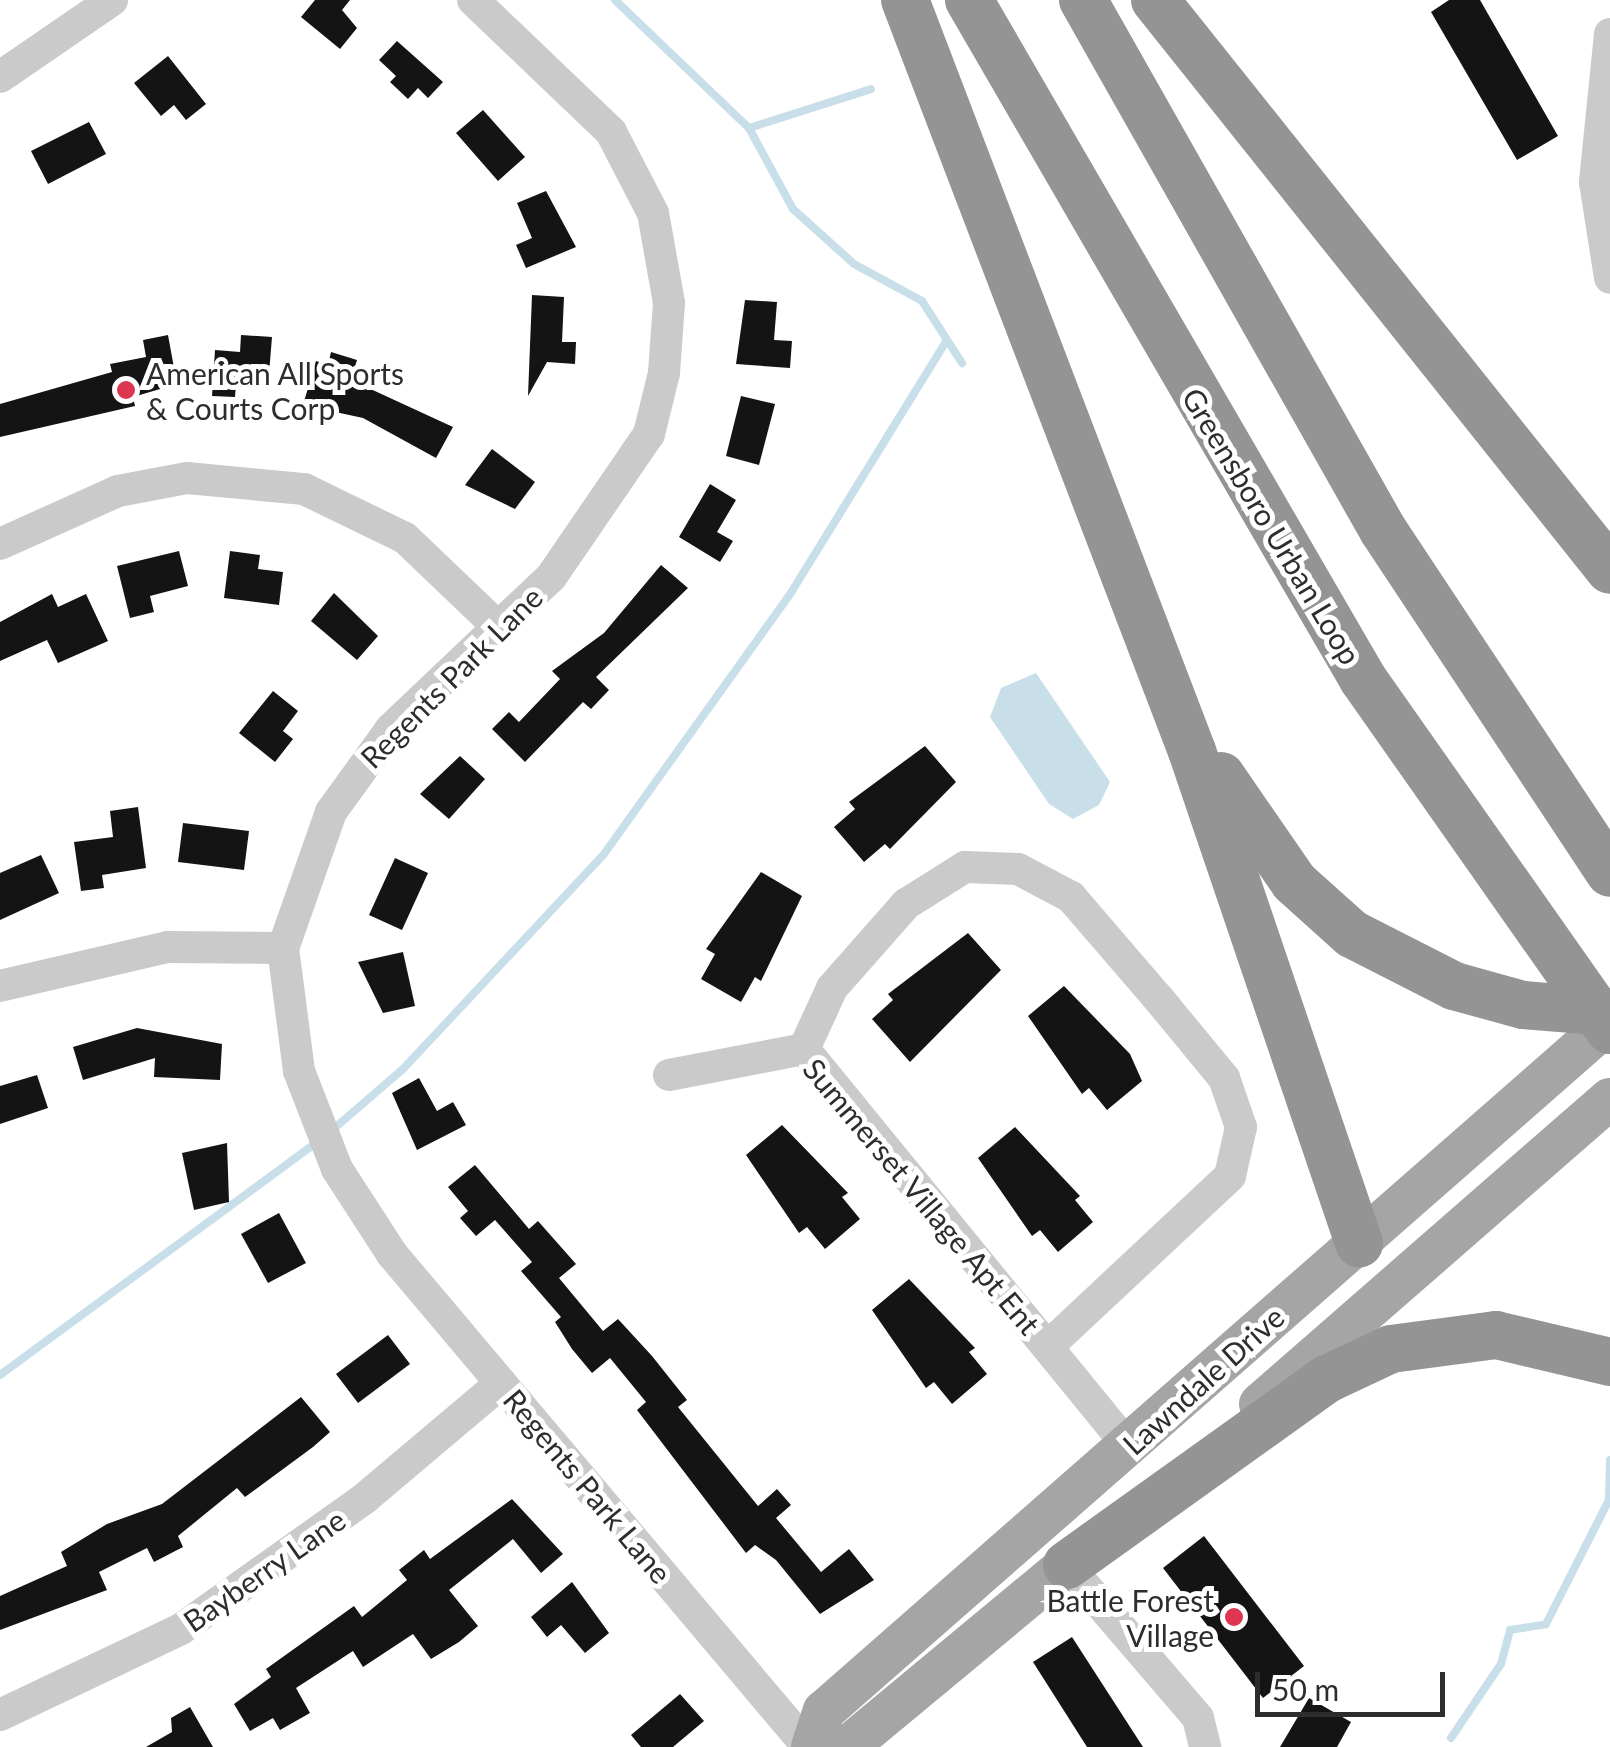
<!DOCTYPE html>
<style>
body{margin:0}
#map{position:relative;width:1610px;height:1747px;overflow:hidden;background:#fff;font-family:Lato,sans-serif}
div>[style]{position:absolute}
.water>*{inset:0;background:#c8dfea}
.stream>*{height:8px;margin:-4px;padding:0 4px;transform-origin:4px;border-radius:4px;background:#c8dfea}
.building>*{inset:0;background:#141414}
.minor>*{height:32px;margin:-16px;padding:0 16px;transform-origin:16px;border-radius:16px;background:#cacaca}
.major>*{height:42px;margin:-21px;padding:0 21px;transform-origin:21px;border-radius:21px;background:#a5a5a5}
.highway>*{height:48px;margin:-24px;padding:0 24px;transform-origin:24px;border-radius:24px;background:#949494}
.dots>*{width:28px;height:28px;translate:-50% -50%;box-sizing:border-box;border:5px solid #fff;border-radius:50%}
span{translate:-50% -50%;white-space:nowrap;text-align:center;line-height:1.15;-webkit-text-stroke:10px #fff;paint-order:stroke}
.poi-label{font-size:30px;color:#2d2d2d}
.left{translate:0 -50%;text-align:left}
.right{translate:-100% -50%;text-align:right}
.street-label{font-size:30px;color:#2d2d2d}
.scale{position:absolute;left:1255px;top:1672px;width:190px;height:45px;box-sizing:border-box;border:5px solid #2d2d2d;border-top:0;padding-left:12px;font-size:30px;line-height:35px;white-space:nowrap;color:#2d2d2d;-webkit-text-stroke:8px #fff;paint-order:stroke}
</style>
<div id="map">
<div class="water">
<i style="clip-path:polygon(1036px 673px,1110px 782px,1099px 805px,1073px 819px,1049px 804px,990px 717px,1001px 688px)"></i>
</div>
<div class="stream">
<i style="left:615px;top:0;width:185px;rotate:43.7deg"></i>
<i style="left:749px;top:128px;width:92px;rotate:61.5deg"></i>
<i style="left:793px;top:209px;width:82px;rotate:42deg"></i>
<i style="left:854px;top:264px;width:77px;rotate:28.6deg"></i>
<i style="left:922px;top:301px;width:74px;rotate:57.2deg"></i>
<i style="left:749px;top:128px;width:128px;rotate:-17.7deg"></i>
<i style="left:330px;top:1132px;width:96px;rotate:-40.8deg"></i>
<i style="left:403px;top:1069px;width:294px;rotate:-46.9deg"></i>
<i style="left:604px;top:854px;width:323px;rotate:-54.4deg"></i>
<i style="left:792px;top:591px;width:293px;rotate:-58.3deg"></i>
<i style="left:0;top:1375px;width:396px;rotate:-36.3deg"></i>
<i style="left:1451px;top:1738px;width:89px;rotate:-56deg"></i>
<i style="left:1501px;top:1664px;width:35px;rotate:-75deg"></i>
<i style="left:1510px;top:1630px;width:36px;rotate:-9deg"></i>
<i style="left:1546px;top:1624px;width:139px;rotate:-63.1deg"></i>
<i style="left:1609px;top:1500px;width:40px;rotate:-88.6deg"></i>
</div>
<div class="building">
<i style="clip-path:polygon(315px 0,350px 0,342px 10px,357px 28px,340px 49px,301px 17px)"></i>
<i style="clip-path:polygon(1449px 0,1480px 0,1558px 136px,1517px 160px,1431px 12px)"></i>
<i style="clip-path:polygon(397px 41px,443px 82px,428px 98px,418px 88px,408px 99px,390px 82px,396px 76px,379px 60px)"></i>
<i style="clip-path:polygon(168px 56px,206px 104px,186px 120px,174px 105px,161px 116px,134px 83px)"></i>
<i style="clip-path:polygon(483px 110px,525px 157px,498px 181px,456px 133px)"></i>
<i style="clip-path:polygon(89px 122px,106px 154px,48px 184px,31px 151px)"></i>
<i style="clip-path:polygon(546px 191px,576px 247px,526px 268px,516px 245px,532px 238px,517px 203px)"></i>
<i style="clip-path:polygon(532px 295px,564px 297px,562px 342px,576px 342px,575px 364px,547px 362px,528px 396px)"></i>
<i style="clip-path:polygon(745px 300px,777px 302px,774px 340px,792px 341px,790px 368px,736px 364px)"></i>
<i style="clip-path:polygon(168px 335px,177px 384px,133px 397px,135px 406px,0 437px,0 404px,112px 372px,110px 364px,146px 357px,143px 340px)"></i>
<i style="clip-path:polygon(241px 335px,272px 337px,268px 386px,236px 384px,235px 397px,212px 396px,215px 350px,240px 352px)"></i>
<i style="clip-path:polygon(331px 352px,357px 360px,351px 380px,453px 427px,436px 458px,363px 418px,303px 405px,316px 361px,328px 365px)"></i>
<i style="clip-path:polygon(741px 396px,775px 404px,759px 465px,726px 456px)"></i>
<i style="clip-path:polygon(492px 449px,535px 482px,515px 509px,465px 485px)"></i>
<i style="clip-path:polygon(710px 484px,736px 500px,717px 532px,733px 541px,720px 562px,679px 537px)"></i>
<i style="clip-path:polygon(179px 551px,188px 586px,150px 596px,154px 612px,130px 618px,117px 566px)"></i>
<i style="clip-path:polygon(230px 551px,260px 555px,258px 569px,283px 572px,279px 605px,224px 598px)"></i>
<i style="clip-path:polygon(661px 565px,688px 588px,596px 677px,609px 690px,591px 709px,583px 702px,525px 762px,492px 729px,509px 712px,519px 722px,560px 679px,552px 671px,604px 633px)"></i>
<i style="clip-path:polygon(334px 593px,378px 636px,357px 660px,311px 621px)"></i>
<i style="clip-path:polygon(52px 594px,58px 607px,86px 594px,108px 641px,58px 663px,47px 640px,0 661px,0 622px)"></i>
<i style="clip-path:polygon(273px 691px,298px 711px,283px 731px,293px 739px,275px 762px,239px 733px)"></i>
<i style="clip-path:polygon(925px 746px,956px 782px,890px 849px,885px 844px,864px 862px,834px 827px,855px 809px,849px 802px)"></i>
<i style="clip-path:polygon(460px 756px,485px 779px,449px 819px,420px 794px)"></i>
<i style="clip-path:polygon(138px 807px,146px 868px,102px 875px,104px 888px,81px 891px,74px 842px,113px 837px,110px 811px)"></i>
<i style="clip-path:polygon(183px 823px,249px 831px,244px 870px,178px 862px)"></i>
<i style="clip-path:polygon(41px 855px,59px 893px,0 920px,0 873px)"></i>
<i style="clip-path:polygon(395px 858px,428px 873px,402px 930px,369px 915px)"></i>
<i style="clip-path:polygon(761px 872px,802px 896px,761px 981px,755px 977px,741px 1002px,701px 979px,715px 954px,706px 949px)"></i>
<i style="clip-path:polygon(968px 933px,1001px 970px,910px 1062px,872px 1019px,893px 1000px,888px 994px)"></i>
<i style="clip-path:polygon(403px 952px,415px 1006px,383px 1013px,358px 962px)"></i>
<i style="clip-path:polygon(1064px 986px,1130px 1054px,1142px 1081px,1107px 1110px,1089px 1088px,1082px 1094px,1028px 1016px)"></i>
<i style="clip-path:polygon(137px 1028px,222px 1044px,220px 1080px,154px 1077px,155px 1058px,83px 1080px,73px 1047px)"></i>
<i style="clip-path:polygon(37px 1075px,48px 1108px,0 1124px,0 1086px)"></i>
<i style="clip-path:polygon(419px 1078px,437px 1111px,453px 1102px,466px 1125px,417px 1150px,392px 1093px)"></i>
<i style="clip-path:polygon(782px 1125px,848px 1193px,842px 1197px,860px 1219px,825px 1249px,807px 1227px,799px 1233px,746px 1155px)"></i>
<i style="clip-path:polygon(1015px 1127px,1080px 1196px,1075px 1200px,1093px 1222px,1058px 1252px,1040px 1230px,1032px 1236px,978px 1158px)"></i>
<i style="clip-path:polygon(227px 1143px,229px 1202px,194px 1210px,182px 1153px)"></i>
<i style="clip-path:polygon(475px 1165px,529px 1229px,538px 1221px,576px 1264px,559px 1278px,603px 1331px,618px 1319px,652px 1356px,687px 1400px,678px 1407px,758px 1506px,777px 1489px,791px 1505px,776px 1518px,821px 1572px,849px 1549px,874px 1580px,820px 1614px,776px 1560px,755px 1545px,746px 1553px,637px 1410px,646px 1402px,610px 1358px,592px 1373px,572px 1349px,555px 1322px,561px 1317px,521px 1271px,532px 1262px,495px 1220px,476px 1236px,460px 1218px,468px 1211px,448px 1187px)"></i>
<i style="clip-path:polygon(279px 1213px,306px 1263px,268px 1283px,241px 1234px)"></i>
<i style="clip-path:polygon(909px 1279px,975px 1348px,969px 1352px,987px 1374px,952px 1404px,934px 1382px,926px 1388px,872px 1310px)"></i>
<i style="clip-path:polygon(388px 1335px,410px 1364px,358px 1403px,336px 1374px)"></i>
<i style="clip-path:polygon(301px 1397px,330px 1432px,313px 1447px,245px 1497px,237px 1488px,178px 1536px,183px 1547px,154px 1562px,147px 1548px,99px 1572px,107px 1590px,0 1630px,0 1596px,67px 1566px,61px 1552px,107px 1524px,162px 1504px)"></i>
<i style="clip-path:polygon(512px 1499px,563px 1554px,541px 1573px,513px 1539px,449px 1590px,478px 1626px,459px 1642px,431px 1659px,413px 1634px,363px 1667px,353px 1651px,296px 1688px,310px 1713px,280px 1730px,273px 1718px,250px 1731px,234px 1704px,271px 1677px,266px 1669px,354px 1606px,362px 1617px,407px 1580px,399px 1570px,424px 1550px,430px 1559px)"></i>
<i style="clip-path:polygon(1204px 1536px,1304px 1666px,1263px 1698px,1163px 1568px)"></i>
<i style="clip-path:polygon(572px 1582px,609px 1633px,585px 1653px,561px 1625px,547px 1637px,531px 1617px)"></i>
<i style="clip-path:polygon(1072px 1637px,1143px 1747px,1087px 1747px,1033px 1662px)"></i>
<i style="clip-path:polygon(680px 1694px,704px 1721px,673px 1747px,641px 1747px,631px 1735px)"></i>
<i style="clip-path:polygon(1309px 1698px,1351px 1722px,1337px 1747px,1280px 1747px)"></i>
<i style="clip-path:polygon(190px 1707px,213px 1747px,146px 1747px,172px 1732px,171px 1718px)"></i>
</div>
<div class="minor">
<i style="left:473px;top:0;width:191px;rotate:43.7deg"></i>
<i style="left:611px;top:132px;width:91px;rotate:62.6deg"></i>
<i style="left:653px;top:213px;width:91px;rotate:79.9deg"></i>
<i style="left:669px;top:303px;width:70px;rotate:94.1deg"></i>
<i style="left:664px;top:373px;width:63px;rotate:103.8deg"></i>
<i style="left:649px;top:434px;width:173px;rotate:124.4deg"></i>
<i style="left:551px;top:577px;width:221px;rotate:136.5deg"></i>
<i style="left:391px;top:729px;width:102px;rotate:125.9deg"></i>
<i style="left:331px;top:812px;width:144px;rotate:109.4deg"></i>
<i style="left:283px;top:948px;width:124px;rotate:82.6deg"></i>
<i style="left:299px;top:1071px;width:105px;rotate:68.8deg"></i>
<i style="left:337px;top:1169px;width:101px;rotate:57.1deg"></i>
<i style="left:392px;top:1254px;width:645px;rotate:49.84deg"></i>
<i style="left:1610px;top:34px;width:149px;rotate:95.8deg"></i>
<i style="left:1595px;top:182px;width:97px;rotate:81.1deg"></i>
<i style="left:0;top:77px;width:136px;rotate:-34.5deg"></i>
<i style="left:0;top:544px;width:129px;rotate:-24.2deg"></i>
<i style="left:118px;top:491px;width:70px;rotate:-10.7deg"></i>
<i style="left:187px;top:478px;width:118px;rotate:5.4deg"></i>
<i style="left:304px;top:489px;width:112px;rotate:25.9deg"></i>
<i style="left:405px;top:538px;width:126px;rotate:43.7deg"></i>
<i style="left:0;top:986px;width:172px;rotate:-13.1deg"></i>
<i style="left:168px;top:947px;width:115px;rotate:0.5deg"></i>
<i style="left:804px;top:1049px;width:67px;rotate:-65.3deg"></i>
<i style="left:832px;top:988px;width:112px;rotate:-48.6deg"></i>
<i style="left:906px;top:904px;width:70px;rotate:-32.1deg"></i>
<i style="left:965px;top:867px;width:53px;rotate:2.2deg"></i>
<i style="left:1018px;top:869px;width:60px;rotate:27.8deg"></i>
<i style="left:1071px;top:897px;width:133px;rotate:49.3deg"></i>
<i style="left:1158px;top:998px;width:104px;rotate:50.5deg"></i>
<i style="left:1224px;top:1078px;width:52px;rotate:70.9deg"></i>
<i style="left:1241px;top:1127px;width:50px;rotate:102.7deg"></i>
<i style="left:1230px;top:1176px;width:250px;rotate:136.9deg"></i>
<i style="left:669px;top:1075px;width:137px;rotate:-10.9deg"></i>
<i style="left:804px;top:1049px;width:512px;rotate:50.78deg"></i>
<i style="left:1067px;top:1565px;width:201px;rotate:49.4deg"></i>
<i style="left:1198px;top:1718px;width:30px;rotate:76deg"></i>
<i style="left:0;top:1715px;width:200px;rotate:-25.4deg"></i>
<i style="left:181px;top:1629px;width:226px;rotate:-35.4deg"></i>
<i style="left:365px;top:1498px;width:178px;rotate:-40.2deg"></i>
</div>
<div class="major">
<i style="left:1260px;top:1404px;width:464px;rotate:-41.1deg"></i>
<i style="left:812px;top:1747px;width:38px;rotate:-72deg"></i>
<i style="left:824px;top:1711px;width:1045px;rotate:-41.24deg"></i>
<i style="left:833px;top:1747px;width:18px;rotate:-9deg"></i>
<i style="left:851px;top:1744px;width:316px;rotate:-39.7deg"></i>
</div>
<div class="highway">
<i style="left:905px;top:0;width:804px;rotate:69.09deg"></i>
<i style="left:1192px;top:751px;width:520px;rotate:71.25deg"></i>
<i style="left:969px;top:0;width:785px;rotate:59.87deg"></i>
<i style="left:1363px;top:679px;width:429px;rotate:54.9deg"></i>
<i style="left:1083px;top:0;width:609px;rotate:60.49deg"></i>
<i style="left:1383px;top:530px;width:411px;rotate:56.5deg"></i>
<i style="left:1155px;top:0;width:729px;rotate:51.4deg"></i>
<i style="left:1221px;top:776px;width:129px;rotate:55.4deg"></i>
<i style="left:1294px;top:882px;width:78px;rotate:41.9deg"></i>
<i style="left:1352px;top:934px;width:114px;rotate:27deg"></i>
<i style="left:1454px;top:986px;width:72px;rotate:15.4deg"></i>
<i style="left:1523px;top:1005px;width:87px;rotate:4.6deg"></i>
<i style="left:1067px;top:1565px;width:320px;rotate:-35.6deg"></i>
<i style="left:1327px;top:1379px;width:71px;rotate:-25.1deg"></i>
<i style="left:1391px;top:1349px;width:106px;rotate:-7.6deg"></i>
<i style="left:1496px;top:1335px;width:117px;rotate:13.3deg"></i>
</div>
<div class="dots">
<i style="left:126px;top:390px;background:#de3550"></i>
<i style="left:1234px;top:1617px;background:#de3550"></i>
</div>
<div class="poi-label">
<span class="left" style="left:146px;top:390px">American All Sports<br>&amp; Courts Corp</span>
<span class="right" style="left:1214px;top:1617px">Battle Forest<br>Village</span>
</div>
<div class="street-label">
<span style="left:1272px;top:526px;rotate:59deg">Greensboro Urban Loop</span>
<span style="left:451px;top:677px;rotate:-45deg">Regents Park Lane</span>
<span style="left:922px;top:1196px;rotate:50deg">Summerset Village Apt Ent</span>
<span style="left:1203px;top:1380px;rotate:-42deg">Lawndale Drive</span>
<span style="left:588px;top:1486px;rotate:50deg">Regents Park Lane</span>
<span style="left:264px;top:1570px;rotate:-35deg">Bayberry Lane</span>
</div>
<div class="scale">50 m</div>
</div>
